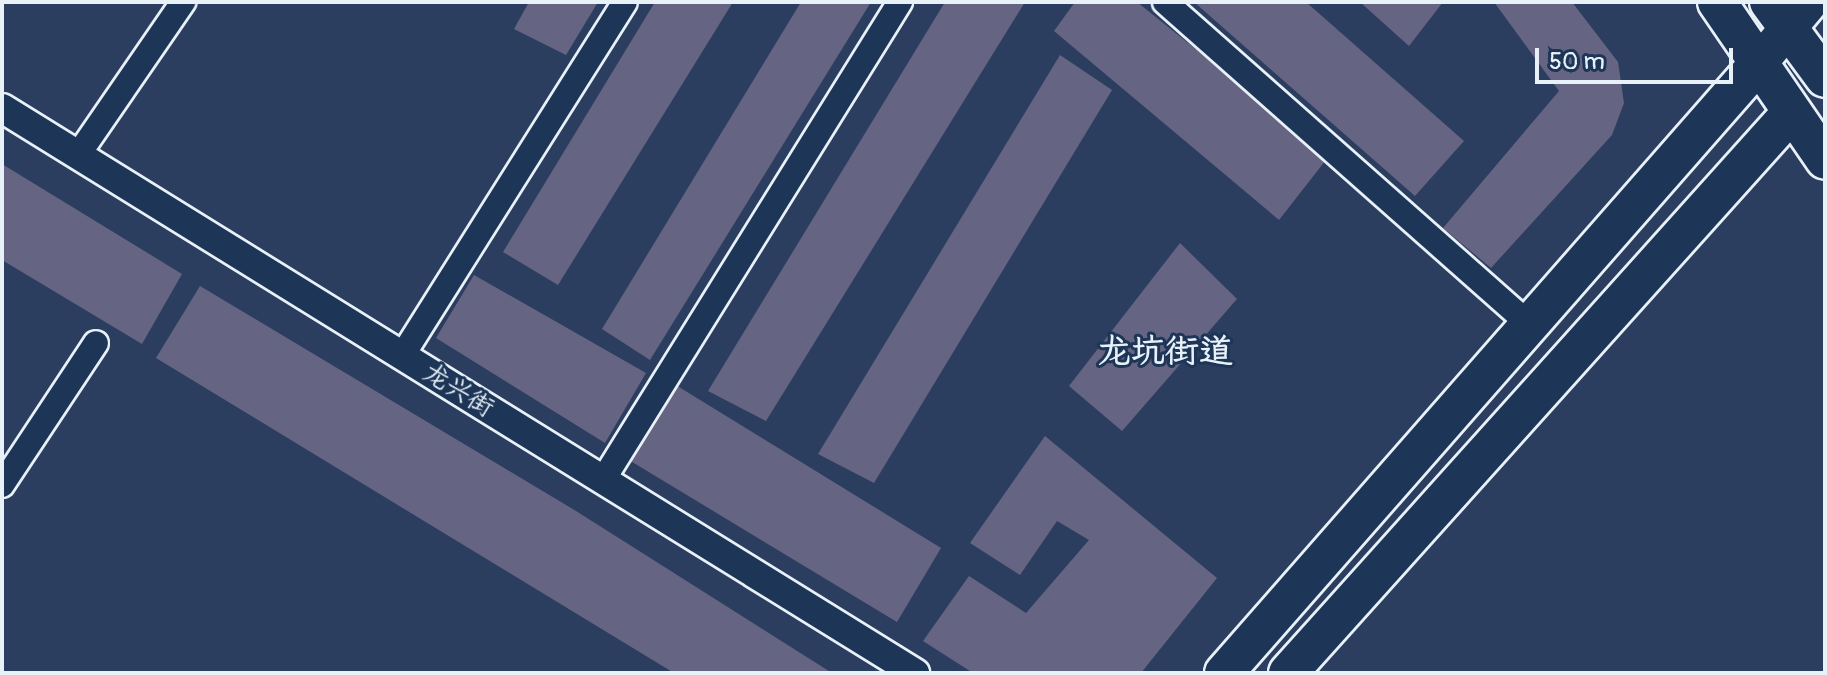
<!DOCTYPE html>
<meta charset="utf-8">
<style>
body{margin:0}
#map{position:relative;width:1827px;height:675px;overflow:hidden;background:#2c3e60;font-family:Pangolin,"LXGW WenKai TC",sans-serif}
div>[style]{position:absolute}
.building>*{inset:0;background:#666483}
.roads{filter:drop-shadow(2px 0 #e8f1f8) drop-shadow(-2px 0 #e8f1f8) drop-shadow(0 2px #e8f1f8) drop-shadow(0 -2px #e8f1f8)}
.minor>*{height:24px;margin:-12px;padding:0 12px;transform-origin:12px;border-radius:12px;background:#1d3557}
.tertiary>*{height:28px;margin:-14px;padding:0 14px;transform-origin:14px;border-radius:14px;background:#1d3557}
.primary>*{height:36px;margin:-18px;padding:0 18px;transform-origin:18px;border-radius:18px;background:#1d3557}
.trunk>*{height:38px;margin:-19px;padding:0 19px;transform-origin:19px;border-radius:19px;background:#1d3557}
span{translate:-50% -50%;white-space:nowrap;text-align:center;line-height:1.15;-webkit-text-stroke:6px #1d3557;paint-order:stroke}
.street-label{font-size:26px;color:#e8f1f8}
.district-label{font-size:34px;color:#e8f1f8;font-weight:700}
.frame{position:absolute;inset:0;border:4px solid #e8f1f8;pointer-events:none}
.scale{position:absolute;left:1535px;top:48px;width:198px;height:36px;box-sizing:border-box;border:4px solid #e8f1f8;border-top:0;padding-left:10px;font-size:24px;line-height:28px;white-space:nowrap;color:#e8f1f8;-webkit-text-stroke:6px #1d3557;paint-order:stroke}
</style>
<div id="map">
<div class="building">
<i style="clip-path:polygon(529px 2px,598px 2px,566px 55px,514px 29px)"></i>
<i style="clip-path:polygon(655px 2px,733px 2px,558px 285px,503px 252px)"></i>
<i style="clip-path:polygon(801px 2px,871px 2px,650px 360px,602px 329px)"></i>
<i style="clip-path:polygon(945px 2px,1025px 2px,766px 421px,708px 391px)"></i>
<i style="clip-path:polygon(1075px 2px,1137px 2px,1329px 156px,1279px 220px,1054px 31px)"></i>
<i style="clip-path:polygon(1194px 2px,1306px 2px,1464px 141px,1415px 196px)"></i>
<i style="clip-path:polygon(1360px 2px,1443px 2px,1409px 46px)"></i>
<i style="clip-path:polygon(1494px 2px,1572px 2px,1618px 62px,1624px 103px,1612px 135px,1491px 268px,1443px 228px,1559px 91px)"></i>
<i style="clip-path:polygon(1060px 55px,1112px 90px,874px 483px,818px 454px)"></i>
<i style="clip-path:polygon(2px 164px,182px 274px,142px 344px,2px 260px)"></i>
<i style="clip-path:polygon(1180px 243px,1237px 299px,1122px 431px,1069px 386px)"></i>
<i style="clip-path:polygon(474px 275px,646px 373px,605px 443px,436px 338px)"></i>
<i style="clip-path:polygon(200px 286px,576px 511px,832px 673px,674px 673px,156px 358px)"></i>
<i style="clip-path:polygon(666px 379px,941px 548px,897px 622px,619px 454px)"></i>
<i style="clip-path:polygon(1045px 436px,1217px 578px,1141px 673px,973px 673px,923px 641px,969px 576px,1026px 613px,1089px 540px,1057px 521px,1020px 575px,970px 543px)"></i>
</div>
<div class="roads">
<div class="minor">
<i style="left:1165px;top:2px;width:487px;rotate:41.5deg"></i>
<i style="left:78px;top:155px;width:186px;rotate:-55.5deg"></i>
<i style="left:402px;top:356px;width:418px;rotate:-57.8deg"></i>
<i style="left:603px;top:480px;width:563px;rotate:-58.15deg"></i>
<i style="left:2px;top:485px;width:170px;rotate:-56.5deg"></i>
</div>
<div class="tertiary">
<i style="left:2px;top:108px;width:1074px;rotate:31.75deg"></i>
</div>
<div class="primary">
<i style="left:1758px;top:64px;width:81px;rotate:-50deg"></i>
</div>
<div class="trunk">
<i style="left:1717px;top:2px;width:191px;rotate:55.6deg"></i>
<i style="left:1769px;top:2px;width:94px;rotate:53.6deg"></i>
<i style="left:1224px;top:673px;width:810px;rotate:-48.75deg"></i>
<i style="left:1288px;top:673px;width:753px;rotate:-48.07deg"></i>
</div>
</div>
<div class="street-label">
<span style="left:458px;top:391px;rotate:32deg">龙兴街</span>
</div>
<div class="district-label">
<span style="left:1165px;top:352px">龙坑街道</span>
</div>
<div class="frame"></div>
<div class="scale">50 m</div>
</div>
